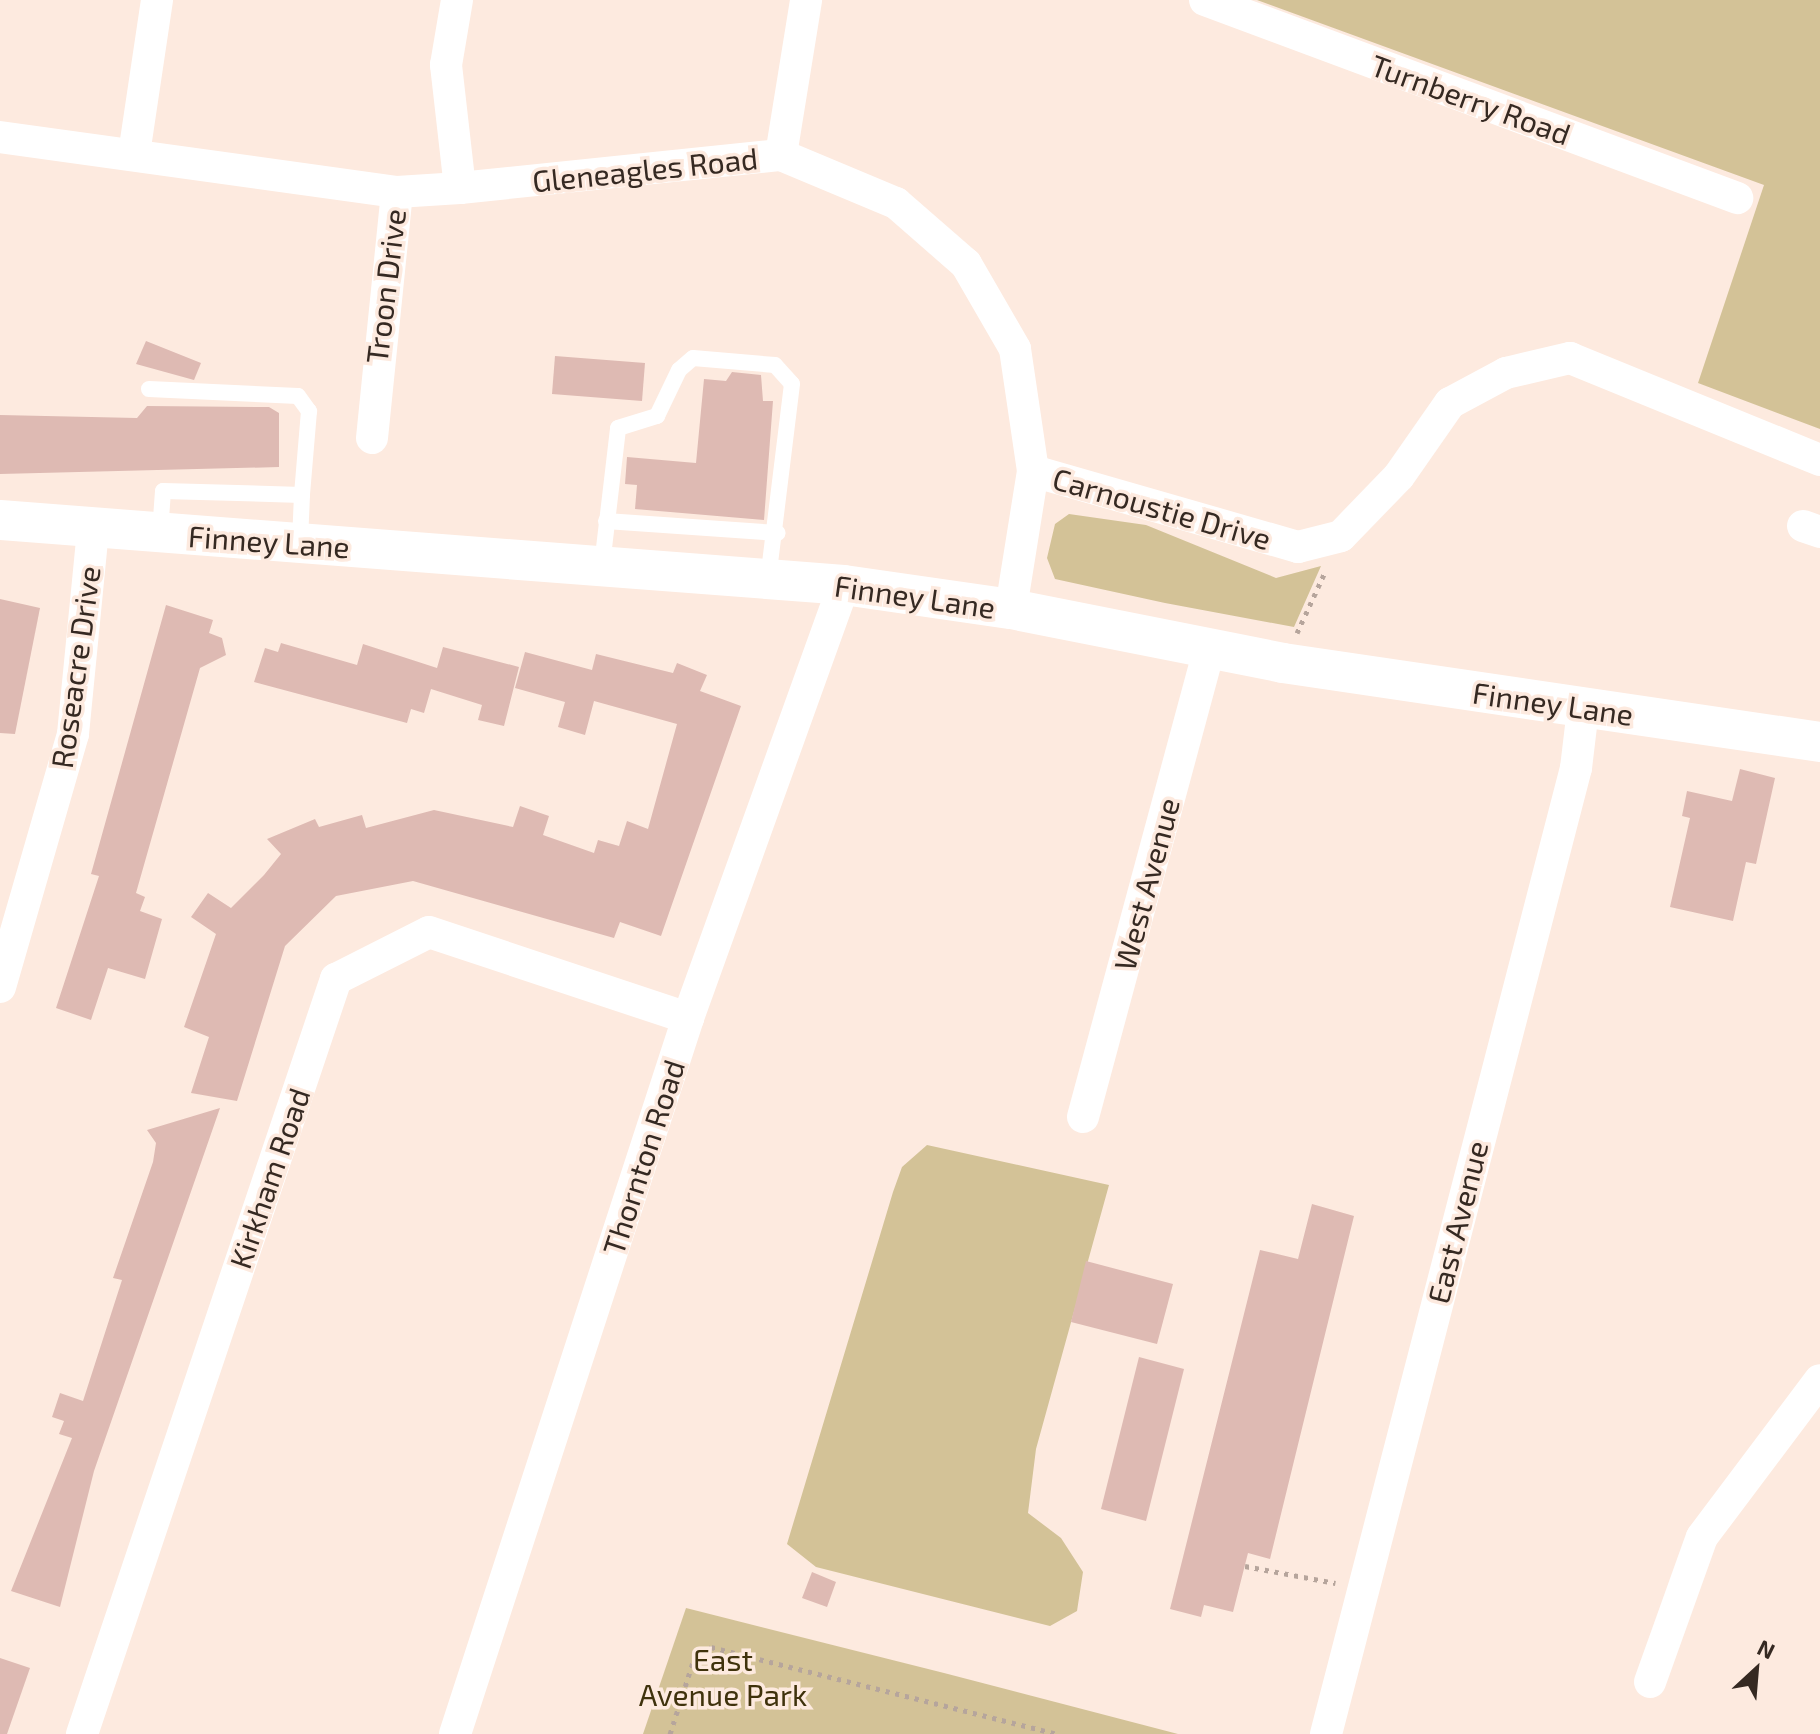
<!DOCTYPE html>
<style>
body{margin:0}
#map{position:relative;width:1820px;height:1734px;overflow:hidden;background:#fdeadf;font-family:"Exo 2",sans-serif}
div>[style]{position:absolute}
.green>*{inset:0;background:#d3c297}
.building>*{inset:0;background:#debab3}
.path>*{height:5px;margin-top:-2.5px;transform-origin:0;background:repeating-linear-gradient(90deg,#b6a59c 0 4px,transparent 0 10px)}
.service>*{height:16px;margin:-8px;padding:0 8px;transform-origin:8px;border-radius:8px;background:#fff}
.minor>*{height:32px;margin:-16px;padding:0 16px;transform-origin:16px;border-radius:16px;background:#fff}
.tertiary>*{height:40px;margin:-20px;padding:0 20px;transform-origin:20px;border-radius:20px;background:#fff}
span{translate:-50% -50%;white-space:nowrap;text-align:center;line-height:1.15;-webkit-text-stroke:7px #fdeadf;paint-order:stroke}
.street-label{font-size:30px;color:#352922}
.park-label{font-size:30px;color:#3f320c}
.north{position:absolute;left:1716px;top:1630px;width:80px;height:80px;-webkit-text-stroke:6px #fdeadf;paint-order:stroke;rotate:26deg;font-size:22px;font-weight:700;line-height:32px;text-align:center;color:#352922}
.north::after{content:'';display:block;margin:auto;width:28px;height:36px;background:#352922;clip-path:polygon(50% 0,100% 100%,50% 72%,0 100%)}
</style>
<div id="map">
<div class="green">
<i style="clip-path:polygon(1257px 0,1820px 0,1820px 429px,1698px 383px,1764px 185px)"></i>
<i style="clip-path:polygon(1069px 514px,1146px 525px,1276px 578px,1321px 566px,1294px 627px,1165px 603px,1055px 579px,1047px 558px,1055px 524px)"></i>
<i style="clip-path:polygon(927px 1145px,1109px 1185px,1036px 1449px,1028px 1513px,1061px 1538px,1083px 1572px,1077px 1611px,1050px 1626px,816px 1567px,787px 1544px,893px 1192px,902px 1167px)"></i>
<i style="clip-path:polygon(686px 1608px,944px 1673px,1178px 1734px,643px 1734px)"></i>
</div>
<div class="building">
<i style="clip-path:polygon(146px 341px,201px 363px,194px 380px,136px 364px)"></i>
<i style="clip-path:polygon(555px 356px,645px 363px,642px 401px,552px 394px)"></i>
<i style="clip-path:polygon(732px 372px,761px 375px,763px 401px,773px 401px,764px 520px,635px 509px,637px 485px,625px 484px,627px 457px,696px 463px,704px 379px,726px 381px)"></i>
<i style="clip-path:polygon(147px 406px,269px 407px,279px 413px,279px 467px,0 474px,0 415px,137px 418px)"></i>
<i style="clip-path:polygon(0 599px,40px 608px,15px 734px,0 733px)"></i>
<i style="clip-path:polygon(166px 605px,213px 620px,209px 633px,222px 638px,226px 655px,200px 668px,136px 893px,145px 897px,140px 911px,162px 919px,145px 979px,108px 968px,91px 1020px,56px 1008px,99px 876px,91px 874px)"></i>
<i style="clip-path:polygon(281px 643px,357px 665px,363px 644px,437px 668px,443px 647px,519px 667px,504px 726px,478px 720px,482px 705px,431px 689px,424px 713px,411px 709px,407px 723px,254px 682px,265px 648px,278px 652px)"></i>
<i style="clip-path:polygon(525px 652px,592px 670px,596px 654px,673px 673px,677px 663px,707px 675px,700px 691px,741px 706px,661px 936px,620px 922px,614px 938px,413px 881px,336px 896px,285px 946px,237px 1101px,191px 1093px,209px 1037px,184px 1027px,216px 934px,191px 917px,208px 893px,231px 908px,264px 875px,281px 854px,267px 839px,315px 819px,319px 827px,362px 815px,366px 828px,434px 810px,513px 827px,520px 806px,549px 816px,543px 835px,594px 853px,598px 840px,619px 846px,627px 821px,648px 829px,677px 724px,594px 701px,585px 735px,558px 727px,565px 702px,515px 688px)"></i>
<i style="clip-path:polygon(1740px 769px,1775px 778px,1756px 864px,1746px 862px,1733px 921px,1670px 907px,1690px 818px,1682px 816px,1687px 791px,1732px 801px)"></i>
<i style="clip-path:polygon(220px 1108px,94px 1471px,60px 1607px,11px 1591px,72px 1438px,59px 1434px,64px 1421px,52px 1417px,60px 1393px,83px 1401px,122px 1280px,113px 1278px,153px 1162px,156px 1143px,147px 1130px)"></i>
<i style="clip-path:polygon(1312px 1204px,1354px 1216px,1270px 1559px,1248px 1553px,1233px 1612px,1204px 1605px,1201px 1617px,1170px 1609px,1260px 1250px,1298px 1259px)"></i>
<i style="clip-path:polygon(1086px 1261px,1173px 1284px,1157px 1344px,1071px 1322px)"></i>
<i style="clip-path:polygon(1139px 1357px,1184px 1369px,1146px 1521px,1101px 1509px)"></i>
<i style="clip-path:polygon(812px 1572px,836px 1582px,827px 1607px,802px 1598px)"></i>
<i style="clip-path:polygon(0 1658px,30px 1668px,7px 1734px,0 1734px)"></i>
</div>
<div class="path">
<i style="left:1297px;top:633px;width:69px;rotate:-65.3deg"></i>
<i style="left:1245px;top:1566px;width:92px;rotate:10.7deg"></i>
<i style="left:670px;top:1734px;width:79px;rotate:-72.3deg"></i>
<i style="left:694px;top:1659px;width:21px;rotate:-35deg"></i>
<i style="left:711px;top:1647px;width:357px;rotate:14.1deg"></i>
</div>
<div class="service">
<i style="left:149px;top:389px;width:149px;rotate:2.7deg"></i>
<i style="left:298px;top:396px;width:19px;rotate:54deg"></i>
<i style="left:309px;top:411px;width:84px;rotate:94.8deg"></i>
<i style="left:606px;top:521px;width:172px;rotate:4deg"></i>
<i style="left:160px;top:532px;width:41px;rotate:-85.8deg"></i>
<i style="left:163px;top:491px;width:139px;rotate:1.6deg"></i>
<i style="left:302px;top:495px;width:46px;rotate:92.5deg"></i>
<i style="left:602px;top:565px;width:138px;rotate:-83.3deg"></i>
<i style="left:618px;top:428px;width:41px;rotate:-17.1deg"></i>
<i style="left:657px;top:416px;width:51px;rotate:-64.4deg"></i>
<i style="left:679px;top:370px;width:18px;rotate:-41deg"></i>
<i style="left:693px;top:358px;width:82px;rotate:4.9deg"></i>
<i style="left:775px;top:365px;width:25px;rotate:48deg"></i>
<i style="left:792px;top:384px;width:196px;rotate:97deg"></i>
</div>
<div class="minor">
<i style="left:1205px;top:0;width:568px;rotate:20.41deg"></i>
<i style="left:0;top:137px;width:401px;rotate:7.9deg"></i>
<i style="left:397px;top:192px;width:63px;rotate:-3.6deg"></i>
<i style="left:460px;top:188px;width:124px;rotate:-96.5deg"></i>
<i style="left:446px;top:65px;width:66px;rotate:-80.4deg"></i>
<i style="left:134px;top:154px;width:156px;rotate:-81.5deg"></i>
<i style="left:781px;top:155px;width:157px;rotate:-80.8deg"></i>
<i style="left:460px;top:188px;width:323px;rotate:-5.9deg"></i>
<i style="left:781px;top:155px;width:125px;rotate:22.7deg"></i>
<i style="left:896px;top:203px;width:93px;rotate:41.1deg"></i>
<i style="left:966px;top:264px;width:98px;rotate:60deg"></i>
<i style="left:1015px;top:349px;width:123px;rotate:81.6deg"></i>
<i style="left:1033px;top:471px;width:140px;rotate:99.1deg"></i>
<i style="left:372px;top:438px;width:247px;rotate:-84.2deg"></i>
<i style="left:1033px;top:471px;width:276px;rotate:16deg"></i>
<i style="left:1298px;top:547px;width:44px;rotate:-14.3deg"></i>
<i style="left:1341px;top:536px;width:83px;rotate:-46deg"></i>
<i style="left:1399px;top:476px;width:89px;rotate:-55.1deg"></i>
<i style="left:1450px;top:403px;width:64px;rotate:-28.2deg"></i>
<i style="left:1506px;top:373px;width:66px;rotate:-13.2deg"></i>
<i style="left:1570px;top:358px;width:270px;rotate:22.2deg"></i>
<i style="left:1803px;top:526px;width:18px;rotate:19deg"></i>
<i style="left:0;top:987px;width:263px;rotate:-73.9deg"></i>
<i style="left:73px;top:734px;width:205px;rotate:-84.4deg"></i>
<i style="left:1083px;top:1117px;width:483px;rotate:-74.9deg"></i>
<i style="left:1650px;top:1682px;width:154px;rotate:-70.3deg"></i>
<i style="left:1702px;top:1537px;width:196px;rotate:-53.1deg"></i>
<i style="left:82px;top:1734px;width:797px;rotate:-71.41deg"></i>
<i style="left:336px;top:979px;width:104px;rotate:-26.8deg"></i>
<i style="left:429px;top:932px;width:273px;rotate:18.4deg"></i>
<i style="left:455px;top:1734px;width:753px;rotate:-71.97deg"></i>
<i style="left:688px;top:1018px;width:460px;rotate:-70.2deg"></i>
<i style="left:1326px;top:1734px;width:998px;rotate:-75.49deg"></i>
<i style="left:1576px;top:768px;width:59px;rotate:-83.2deg"></i>
</div>
<div class="tertiary">
<i style="left:0;top:520px;width:846px;rotate:4.4deg"></i>
<i style="left:844px;top:585px;width:169px;rotate:8.2deg"></i>
<i style="left:1011px;top:609px;width:277px;rotate:11.2deg"></i>
<i style="left:1283px;top:663px;width:543px;rotate:8.37deg"></i>
</div>
<div class="street-label">
<span style="left:1471px;top:99px;rotate:20deg">Turnberry Road</span>
<span style="left:645px;top:169px;rotate:-6deg">Gleneagles Road</span>
<span style="left:385px;top:286px;rotate:-83deg">Troon Drive</span>
<span style="left:1162px;top:508px;rotate:16deg">Carnoustie Drive</span>
<span style="left:269px;top:541px;rotate:4deg">Finney Lane</span>
<span style="left:915px;top:596px;rotate:8deg">Finney Lane</span>
<span style="left:75px;top:667px;rotate:-82deg">Roseacre Drive</span>
<span style="left:1553px;top:703px;rotate:8deg">Finney Lane</span>
<span style="left:1146px;top:884px;rotate:-75deg">West Avenue</span>
<span style="left:643px;top:1157px;rotate:-72deg">Thornton Road</span>
<span style="left:269px;top:1178px;rotate:-71deg">Kirkham Road</span>
<span style="left:1457px;top:1222px;rotate:-76deg">East Avenue</span>
</div>
<div class="park-label">
<span style="left:723px;top:1676px">East<br>Avenue Park</span>
</div>
<div class="north">N</div>
</div>
